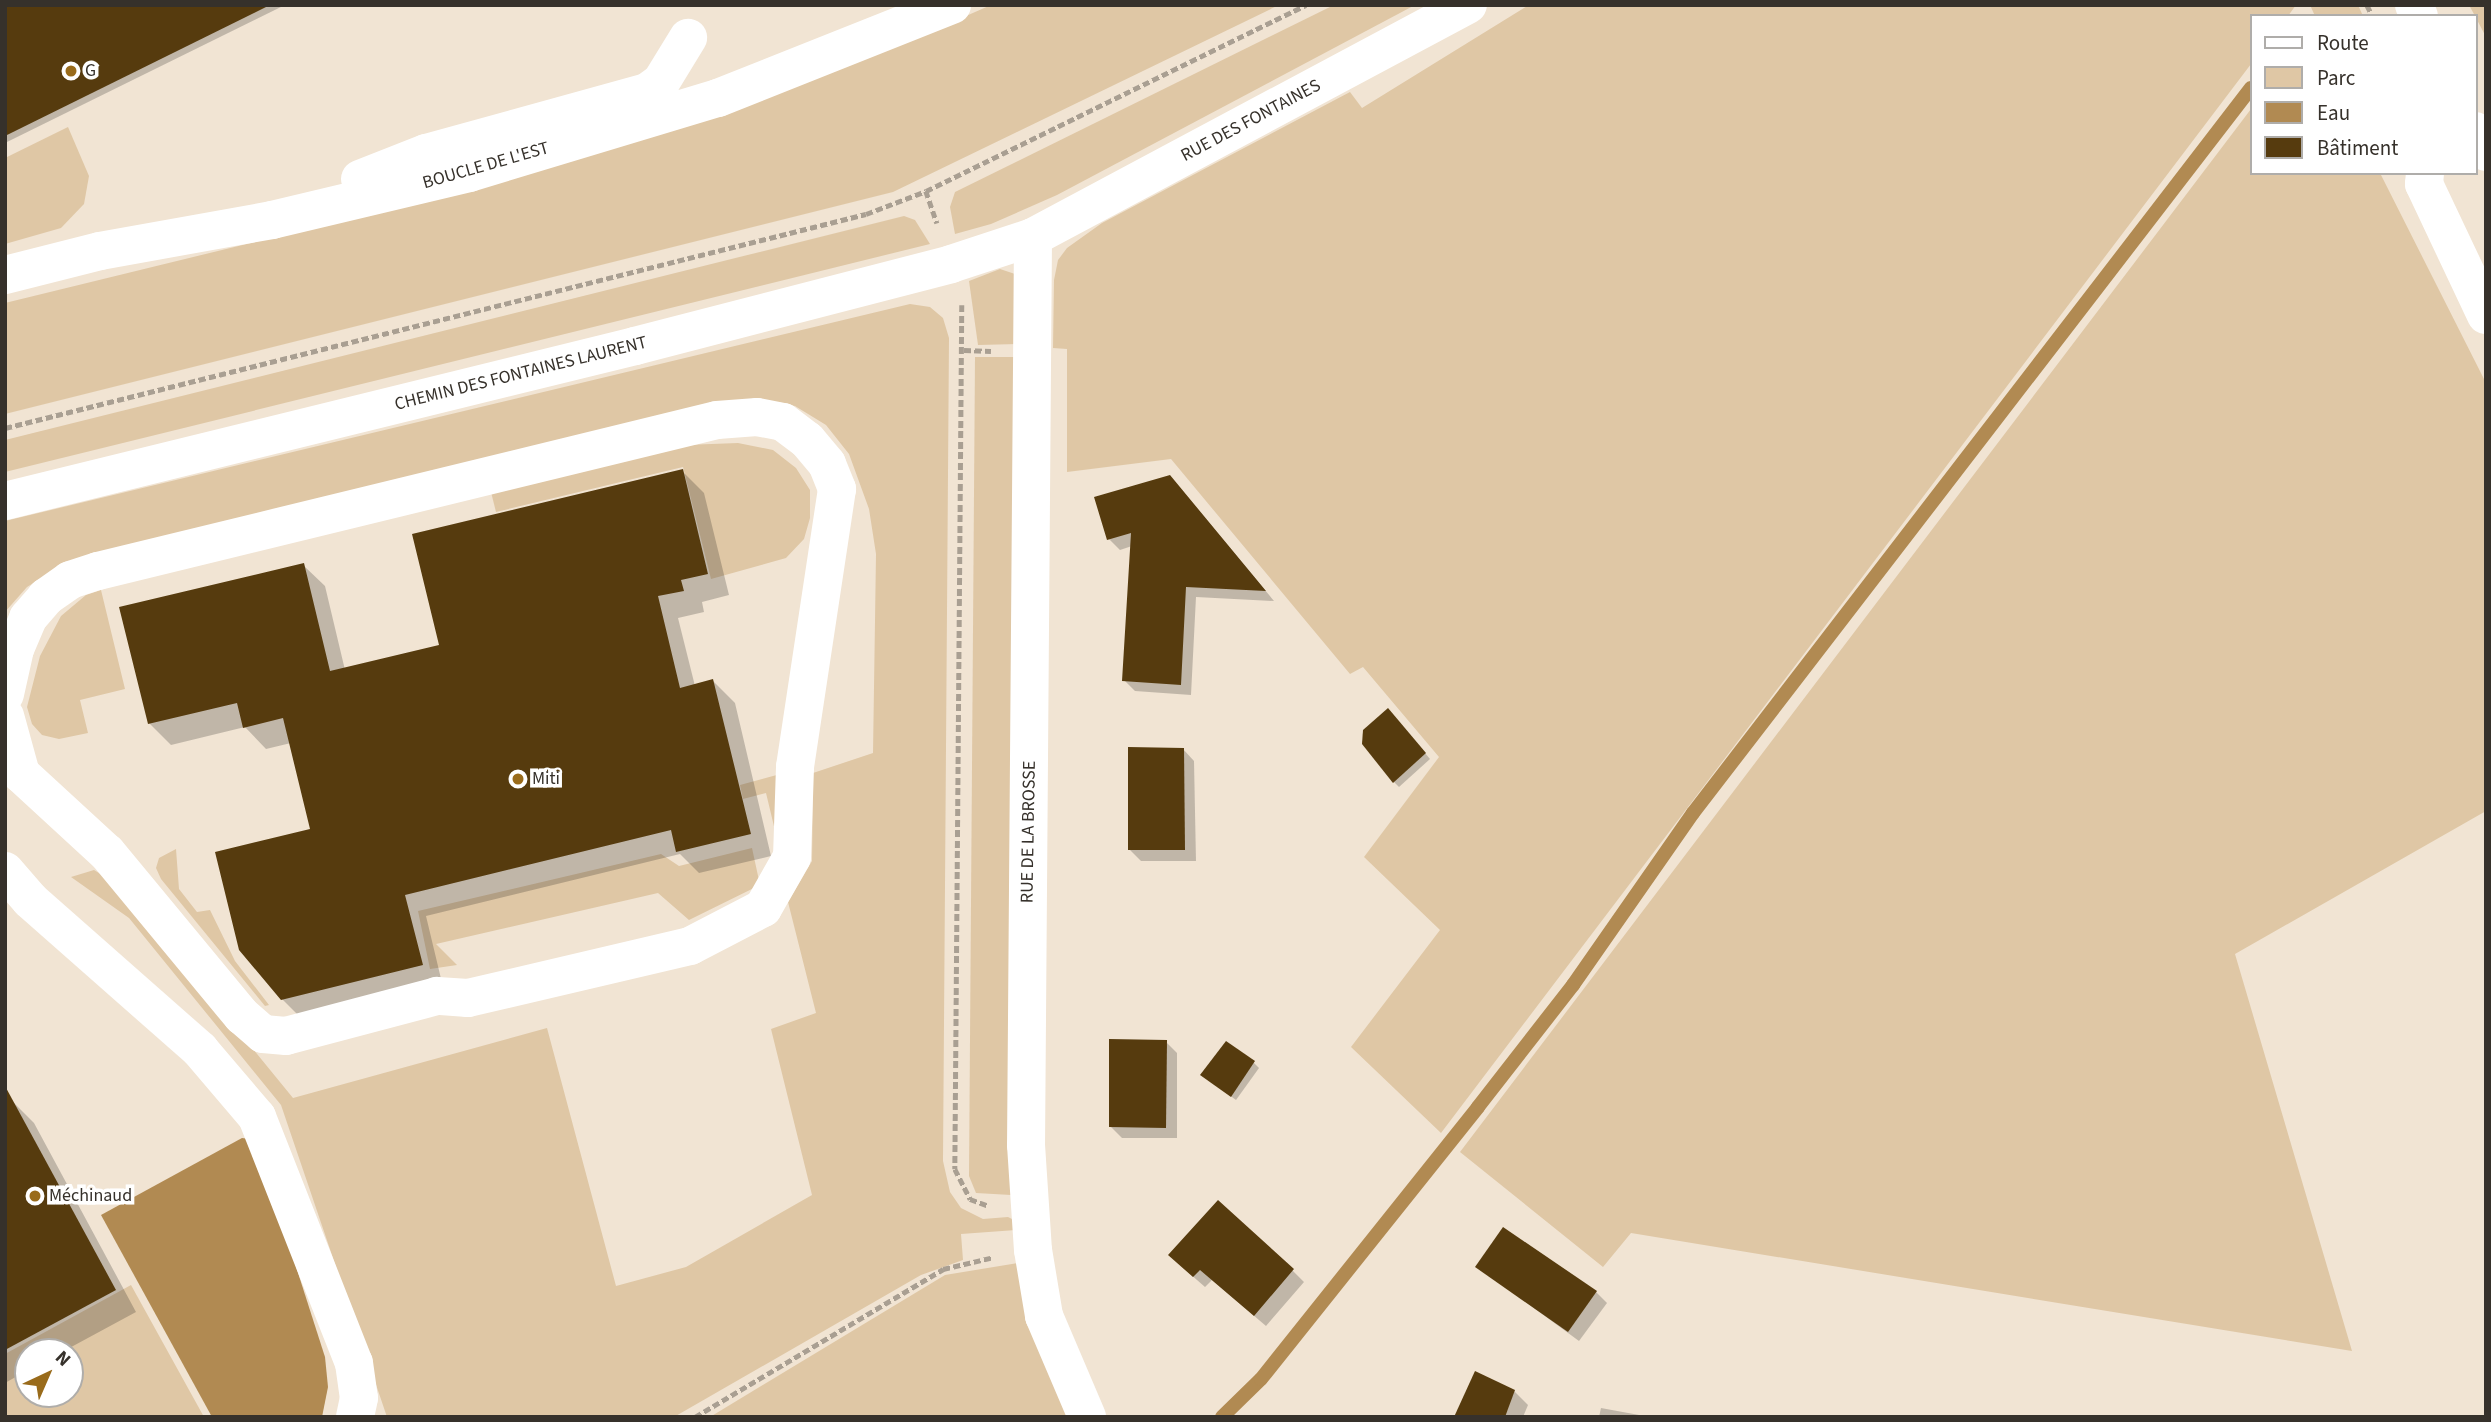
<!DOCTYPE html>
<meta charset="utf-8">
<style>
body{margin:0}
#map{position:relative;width:2491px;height:1422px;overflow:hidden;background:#f1e4d3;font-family:"Source Sans 3",sans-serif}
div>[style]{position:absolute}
.green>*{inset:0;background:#dfc7a5}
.water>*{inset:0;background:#b18a52}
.shadow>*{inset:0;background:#0003}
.stream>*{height:14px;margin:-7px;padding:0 7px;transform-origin:7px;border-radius:7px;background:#b18a52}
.building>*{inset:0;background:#563b0e}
.path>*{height:4.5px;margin-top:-2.25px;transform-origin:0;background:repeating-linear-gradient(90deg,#a99f92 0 7px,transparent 0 10.5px)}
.minor>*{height:38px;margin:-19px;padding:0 19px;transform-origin:19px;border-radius:19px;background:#fff}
.major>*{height:38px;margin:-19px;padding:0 19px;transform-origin:19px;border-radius:19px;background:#fff}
.dots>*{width:19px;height:19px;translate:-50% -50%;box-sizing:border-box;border:4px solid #fff;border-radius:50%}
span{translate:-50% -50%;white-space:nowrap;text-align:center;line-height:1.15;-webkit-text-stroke:7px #fff;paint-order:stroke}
.poi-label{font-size:18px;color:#36312b}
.left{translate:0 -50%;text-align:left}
.street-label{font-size:18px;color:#36312b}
.frame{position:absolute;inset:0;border:7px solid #36312b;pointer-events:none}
.legend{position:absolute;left:2250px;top:14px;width:228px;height:161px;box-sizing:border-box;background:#fff;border:2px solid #afadaa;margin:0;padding:9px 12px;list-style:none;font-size:21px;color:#36312b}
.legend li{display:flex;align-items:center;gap:14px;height:35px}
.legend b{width:35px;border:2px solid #afadaa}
.north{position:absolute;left:14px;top:1338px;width:70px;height:70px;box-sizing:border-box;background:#fff;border:2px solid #afadaa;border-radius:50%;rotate:44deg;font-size:19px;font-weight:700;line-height:28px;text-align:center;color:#36312b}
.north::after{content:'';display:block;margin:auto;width:24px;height:32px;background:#996b1b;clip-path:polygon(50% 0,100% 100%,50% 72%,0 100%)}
</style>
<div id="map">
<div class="green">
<i style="clip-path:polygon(991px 5px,1279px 5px,893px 192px,5px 414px,5px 303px,271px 238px,916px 38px)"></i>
<i style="clip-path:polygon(1334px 5px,1415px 5px,1057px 195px,991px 224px,955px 234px,950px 207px,955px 192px)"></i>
<i style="clip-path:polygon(1529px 5px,2296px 5px,2288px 16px,2251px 16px,2251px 64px,1441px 1133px,1351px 1047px,1440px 930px,1364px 857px,1439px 757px,1363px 667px,1350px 674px,1171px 459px,1067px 472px,1067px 349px,1053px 348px,1054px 280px,1058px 260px,1067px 248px,1102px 223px,1350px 92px,1362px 108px)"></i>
<i style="clip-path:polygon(2310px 5px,2358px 5px,2363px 16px,2315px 16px)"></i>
<i style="clip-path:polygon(2469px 5px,2486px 5px,2486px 37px,2475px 16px)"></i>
<i style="clip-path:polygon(2251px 109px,2251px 173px,2380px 173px,2486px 383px,2486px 811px,2235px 954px,2352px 1351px,1631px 1233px,1603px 1267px,1460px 1152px)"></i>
<i style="clip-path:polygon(68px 127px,89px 176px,84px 204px,61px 228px,5px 244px,5px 158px)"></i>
<i style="clip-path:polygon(904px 216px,915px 220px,930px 244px,5px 472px,5px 440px)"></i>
<i style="clip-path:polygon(1000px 269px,1015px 274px,1020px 344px,978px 345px,969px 281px)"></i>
<i style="clip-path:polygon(910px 304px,930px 307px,943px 318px,949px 338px,943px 1161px,950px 1192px,961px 1208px,983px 1219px,1008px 1217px,1016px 1221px,1016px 1230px,961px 1234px,963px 1260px,921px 1275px,674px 1417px,387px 1417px,281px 1105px,129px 918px,71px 877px,94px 870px,119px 885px,293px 1098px,547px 1028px,616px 1286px,686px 1267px,812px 1195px,771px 1029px,816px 1013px,788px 902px,812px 861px,813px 773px,873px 753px,876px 554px,869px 509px,849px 454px,826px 425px,795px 406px,778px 402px,45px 576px,27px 587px,5px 612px,5px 521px)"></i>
<i style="clip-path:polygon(975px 357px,1015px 357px,1011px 1195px,976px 1193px,969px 1176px)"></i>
<i style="clip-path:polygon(738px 443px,773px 450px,796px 468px,810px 490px,810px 518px,804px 539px,786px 558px,711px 579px,683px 467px,496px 512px,491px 492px,685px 445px)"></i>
<i style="clip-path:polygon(101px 590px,125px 689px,80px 700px,88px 733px,59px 739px,42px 735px,32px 724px,27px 707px,40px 656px,61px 616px,86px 595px)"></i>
<i style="clip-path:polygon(784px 773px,778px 843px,766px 793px,743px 799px,740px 785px)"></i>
<i style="clip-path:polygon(752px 848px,760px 885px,689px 920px,658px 893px,436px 944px,457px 965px,430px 969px,418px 911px,661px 854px,679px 866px)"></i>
<i style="clip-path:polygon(176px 849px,179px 889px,197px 912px,210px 910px,235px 961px,269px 1005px,265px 1006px,161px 879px,156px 868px,159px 858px)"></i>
<i style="clip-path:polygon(1018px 1263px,1071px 1417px,710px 1417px,945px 1275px)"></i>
<i style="clip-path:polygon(evenodd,131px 1285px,204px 1417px,5px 1417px,5px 1354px,131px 1285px,28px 1352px,70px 1352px,70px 1394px,28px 1394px,28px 1352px)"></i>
</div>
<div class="water">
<i style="clip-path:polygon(242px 1138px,249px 1139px,265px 1170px,325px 1357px,328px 1387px,322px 1417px,212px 1417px,101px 1215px)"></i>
</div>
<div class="shadow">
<i style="clip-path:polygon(5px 5px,285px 5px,5px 143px)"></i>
<i style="clip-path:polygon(682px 471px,704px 493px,729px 595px,702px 602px,704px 612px,678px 618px,695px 686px,713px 681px,735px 703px,771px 856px,699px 873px,680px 854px,426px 916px,443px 987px,304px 1021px,282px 999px,312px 830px,291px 743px,266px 749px,245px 727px,171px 745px,149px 723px,303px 565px,325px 586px,345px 670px,441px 646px)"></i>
<i style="clip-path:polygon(1181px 489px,1274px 601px,1196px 597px,1191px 695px,1135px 691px,1124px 680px,1132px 546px,1120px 550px,1109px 539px)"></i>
<i style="clip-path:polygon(1393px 715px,1430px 759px,1399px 787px,1394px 782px)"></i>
<i style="clip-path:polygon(1183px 749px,1194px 761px,1196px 861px,1141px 861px,1130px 850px)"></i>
<i style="clip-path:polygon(1166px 1042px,1177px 1053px,1177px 1138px,1122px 1138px,1111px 1127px)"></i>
<i style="clip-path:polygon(1254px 1063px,1259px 1068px,1236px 1100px,1202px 1075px)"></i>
<i style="clip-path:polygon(12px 1101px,34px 1123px,136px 1312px,62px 1352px,28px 1352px,28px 1370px,5px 1383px,5px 1105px)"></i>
<i style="clip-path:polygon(1181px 1266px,1293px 1271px,1304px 1282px,1266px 1326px,1212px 1280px,1205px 1287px)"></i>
<i style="clip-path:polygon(1478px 1267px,1596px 1292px,1607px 1303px,1579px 1341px)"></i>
<i style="clip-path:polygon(1514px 1391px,1528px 1405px,1523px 1417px,1456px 1417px)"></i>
<i style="clip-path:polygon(1601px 1408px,1650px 1417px,1599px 1417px)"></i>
</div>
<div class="stream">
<i style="left:1222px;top:1417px;width:54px;rotate:-44.3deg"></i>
<i style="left:1261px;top:1379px;width:348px;rotate:-51.4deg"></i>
<i style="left:1478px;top:1107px;width:155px;rotate:-52.1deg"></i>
<i style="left:1573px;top:985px;width:210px;rotate:-55.1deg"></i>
<i style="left:1693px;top:813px;width:915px;rotate:-52.42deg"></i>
</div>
<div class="building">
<i style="clip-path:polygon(5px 5px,270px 5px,5px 136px)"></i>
<i style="clip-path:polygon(683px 469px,708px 574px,681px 580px,684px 591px,658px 596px,680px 688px,713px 679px,751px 834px,676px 852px,671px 830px,405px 895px,423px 965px,281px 1000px,239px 950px,215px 852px,310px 829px,283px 718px,243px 728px,237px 703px,148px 724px,119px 607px,304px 563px,330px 671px,439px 645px,412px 534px)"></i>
<i style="clip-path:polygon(1170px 475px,1266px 591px,1186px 587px,1181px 685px,1122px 681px,1131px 533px,1107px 540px,1094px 497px)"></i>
<i style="clip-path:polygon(1388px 708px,1426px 753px,1393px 783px,1362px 744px,1363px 730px)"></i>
<i style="clip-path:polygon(1128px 747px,1184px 748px,1185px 850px,1128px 850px)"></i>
<i style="clip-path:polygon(1109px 1039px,1167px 1040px,1166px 1128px,1109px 1127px)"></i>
<i style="clip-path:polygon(1226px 1041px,1255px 1061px,1231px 1097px,1200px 1075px)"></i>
<i style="clip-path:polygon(5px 1086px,116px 1290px,5px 1350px)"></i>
<i style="clip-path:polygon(1218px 1200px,1294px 1269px,1254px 1316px,1200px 1270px,1193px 1277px,1168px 1255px)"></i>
<i style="clip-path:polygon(1503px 1227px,1597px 1291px,1568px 1332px,1475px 1267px)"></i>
<i style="clip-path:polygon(1475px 1371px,1515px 1390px,1505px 1417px,1454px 1417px)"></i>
</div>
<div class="path">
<i style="left:2367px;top:5px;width:11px;rotate:63deg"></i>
<i style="left:926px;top:191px;width:34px;rotate:71deg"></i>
<i style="left:962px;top:305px;width:864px;rotate:90.46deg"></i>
<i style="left:955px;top:1169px;width:34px;rotate:63deg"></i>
<i style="left:970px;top:1199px;width:20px;rotate:20deg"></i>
<i style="left:964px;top:350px;width:27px;rotate:2deg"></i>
<i style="left:5px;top:428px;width:887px;rotate:-13.96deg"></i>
<i style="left:866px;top:214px;width:64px;rotate:-21deg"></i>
<i style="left:926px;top:191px;width:423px;rotate:-26.1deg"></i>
<i style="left:695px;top:1417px;width:289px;rotate:-30.8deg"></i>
<i style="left:943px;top:1269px;width:52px;rotate:-13.2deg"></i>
</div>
<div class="minor">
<i style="left:2425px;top:173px;width:11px;rotate:95deg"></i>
<i style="left:2424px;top:184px;width:145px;rotate:64.7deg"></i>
<i style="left:360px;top:179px;width:71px;rotate:-21.5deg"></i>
<i style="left:426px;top:153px;width:229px;rotate:-15.4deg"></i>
<i style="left:647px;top:92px;width:17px;rotate:-36deg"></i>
<i style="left:661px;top:82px;width:52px;rotate:-58.5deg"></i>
<i style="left:1033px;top:237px;width:908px;rotate:90.44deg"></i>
<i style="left:1026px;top:1145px;width:105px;rotate:86.2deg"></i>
<i style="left:1033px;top:1250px;width:67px;rotate:80.5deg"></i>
<i style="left:1044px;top:1316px;width:110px;rotate:66.9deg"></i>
<i style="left:5px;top:275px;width:98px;rotate:-14.2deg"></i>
<i style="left:100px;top:251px;width:175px;rotate:-10.2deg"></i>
<i style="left:272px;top:220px;width:203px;rotate:-13.4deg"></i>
<i style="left:469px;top:173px;width:260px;rotate:-16.8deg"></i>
<i style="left:718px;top:98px;width:252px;rotate:-21.7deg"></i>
<i style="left:5px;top:501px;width:649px;rotate:-13.82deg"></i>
<i style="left:635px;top:346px;width:326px;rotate:-14.5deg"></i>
<i style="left:951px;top:264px;width:86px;rotate:-18.2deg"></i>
<i style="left:1033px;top:237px;width:493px;rotate:-28.1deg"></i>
<i style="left:5px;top:694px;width:46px;rotate:-77.5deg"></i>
<i style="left:15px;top:649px;width:34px;rotate:-67deg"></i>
<i style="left:28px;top:618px;width:28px;rotate:-49deg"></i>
<i style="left:46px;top:597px;width:29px;rotate:-35deg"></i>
<i style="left:70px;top:580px;width:29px;rotate:-18deg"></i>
<i style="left:98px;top:571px;width:637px;rotate:-13.71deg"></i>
<i style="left:717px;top:420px;width:40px;rotate:-4.3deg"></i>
<i style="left:757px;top:417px;width:26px;rotate:11deg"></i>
<i style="left:783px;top:422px;width:30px;rotate:37deg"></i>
<i style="left:807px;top:440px;width:31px;rotate:50deg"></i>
<i style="left:827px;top:464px;width:27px;rotate:68deg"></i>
<i style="left:837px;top:489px;width:281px;rotate:98.6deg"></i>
<i style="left:795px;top:767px;width:90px;rotate:91.9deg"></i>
<i style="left:792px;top:857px;width:59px;rotate:119.6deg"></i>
<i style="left:763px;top:908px;width:82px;rotate:152.5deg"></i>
<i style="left:690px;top:946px;width:228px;rotate:166.8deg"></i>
<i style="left:468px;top:998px;width:31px;rotate:-176deg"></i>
<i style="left:437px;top:996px;width:156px;rotate:165.2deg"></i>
<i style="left:286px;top:1036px;width:23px;rotate:-175deg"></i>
<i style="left:263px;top:1034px;width:28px;rotate:-139deg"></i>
<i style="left:242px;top:1016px;width:212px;rotate:-129.6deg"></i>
<i style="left:107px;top:853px;width:117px;rotate:-137.4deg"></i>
<i style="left:21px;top:774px;width:60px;rotate:-105.4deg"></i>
<i style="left:5px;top:871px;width:38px;rotate:49deg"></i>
<i style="left:30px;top:900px;width:227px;rotate:41.4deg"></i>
<i style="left:200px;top:1050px;width:88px;rotate:49.6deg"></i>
<i style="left:257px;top:1117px;width:264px;rotate:68.5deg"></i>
<i style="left:354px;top:1363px;width:35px;rotate:82deg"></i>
<i style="left:359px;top:1398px;width:19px;rotate:102deg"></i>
</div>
<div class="major">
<i style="left:2414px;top:5px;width:12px;rotate:66deg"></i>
<i style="left:2475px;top:131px;width:24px;rotate:62deg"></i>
</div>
<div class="dots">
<i style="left:71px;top:71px;background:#996b1b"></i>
<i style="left:518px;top:779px;background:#996b1b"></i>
<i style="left:35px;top:1196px;background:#996b1b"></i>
</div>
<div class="poi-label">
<span class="left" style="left:85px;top:71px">G</span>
<span class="left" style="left:532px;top:779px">Miti</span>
<span class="left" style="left:49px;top:1196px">Méchinaud</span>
</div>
<div class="street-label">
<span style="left:1251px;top:121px;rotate:-28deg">RUE DES FONTAINES</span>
<span style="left:486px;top:166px;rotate:-16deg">BOUCLE DE L'EST</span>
<span style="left:521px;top:374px;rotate:-14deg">CHEMIN DES FONTAINES LAURENT</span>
<span style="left:1029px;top:832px;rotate:-89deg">RUE DE LA BROSSE</span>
</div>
<div class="frame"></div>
<ul class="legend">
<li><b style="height:9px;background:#fff"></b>Route</li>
<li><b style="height:19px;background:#dfc7a5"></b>Parc</li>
<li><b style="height:19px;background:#b18a52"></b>Eau</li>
<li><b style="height:19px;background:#563b0e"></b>Bâtiment</li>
</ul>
<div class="north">N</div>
</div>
